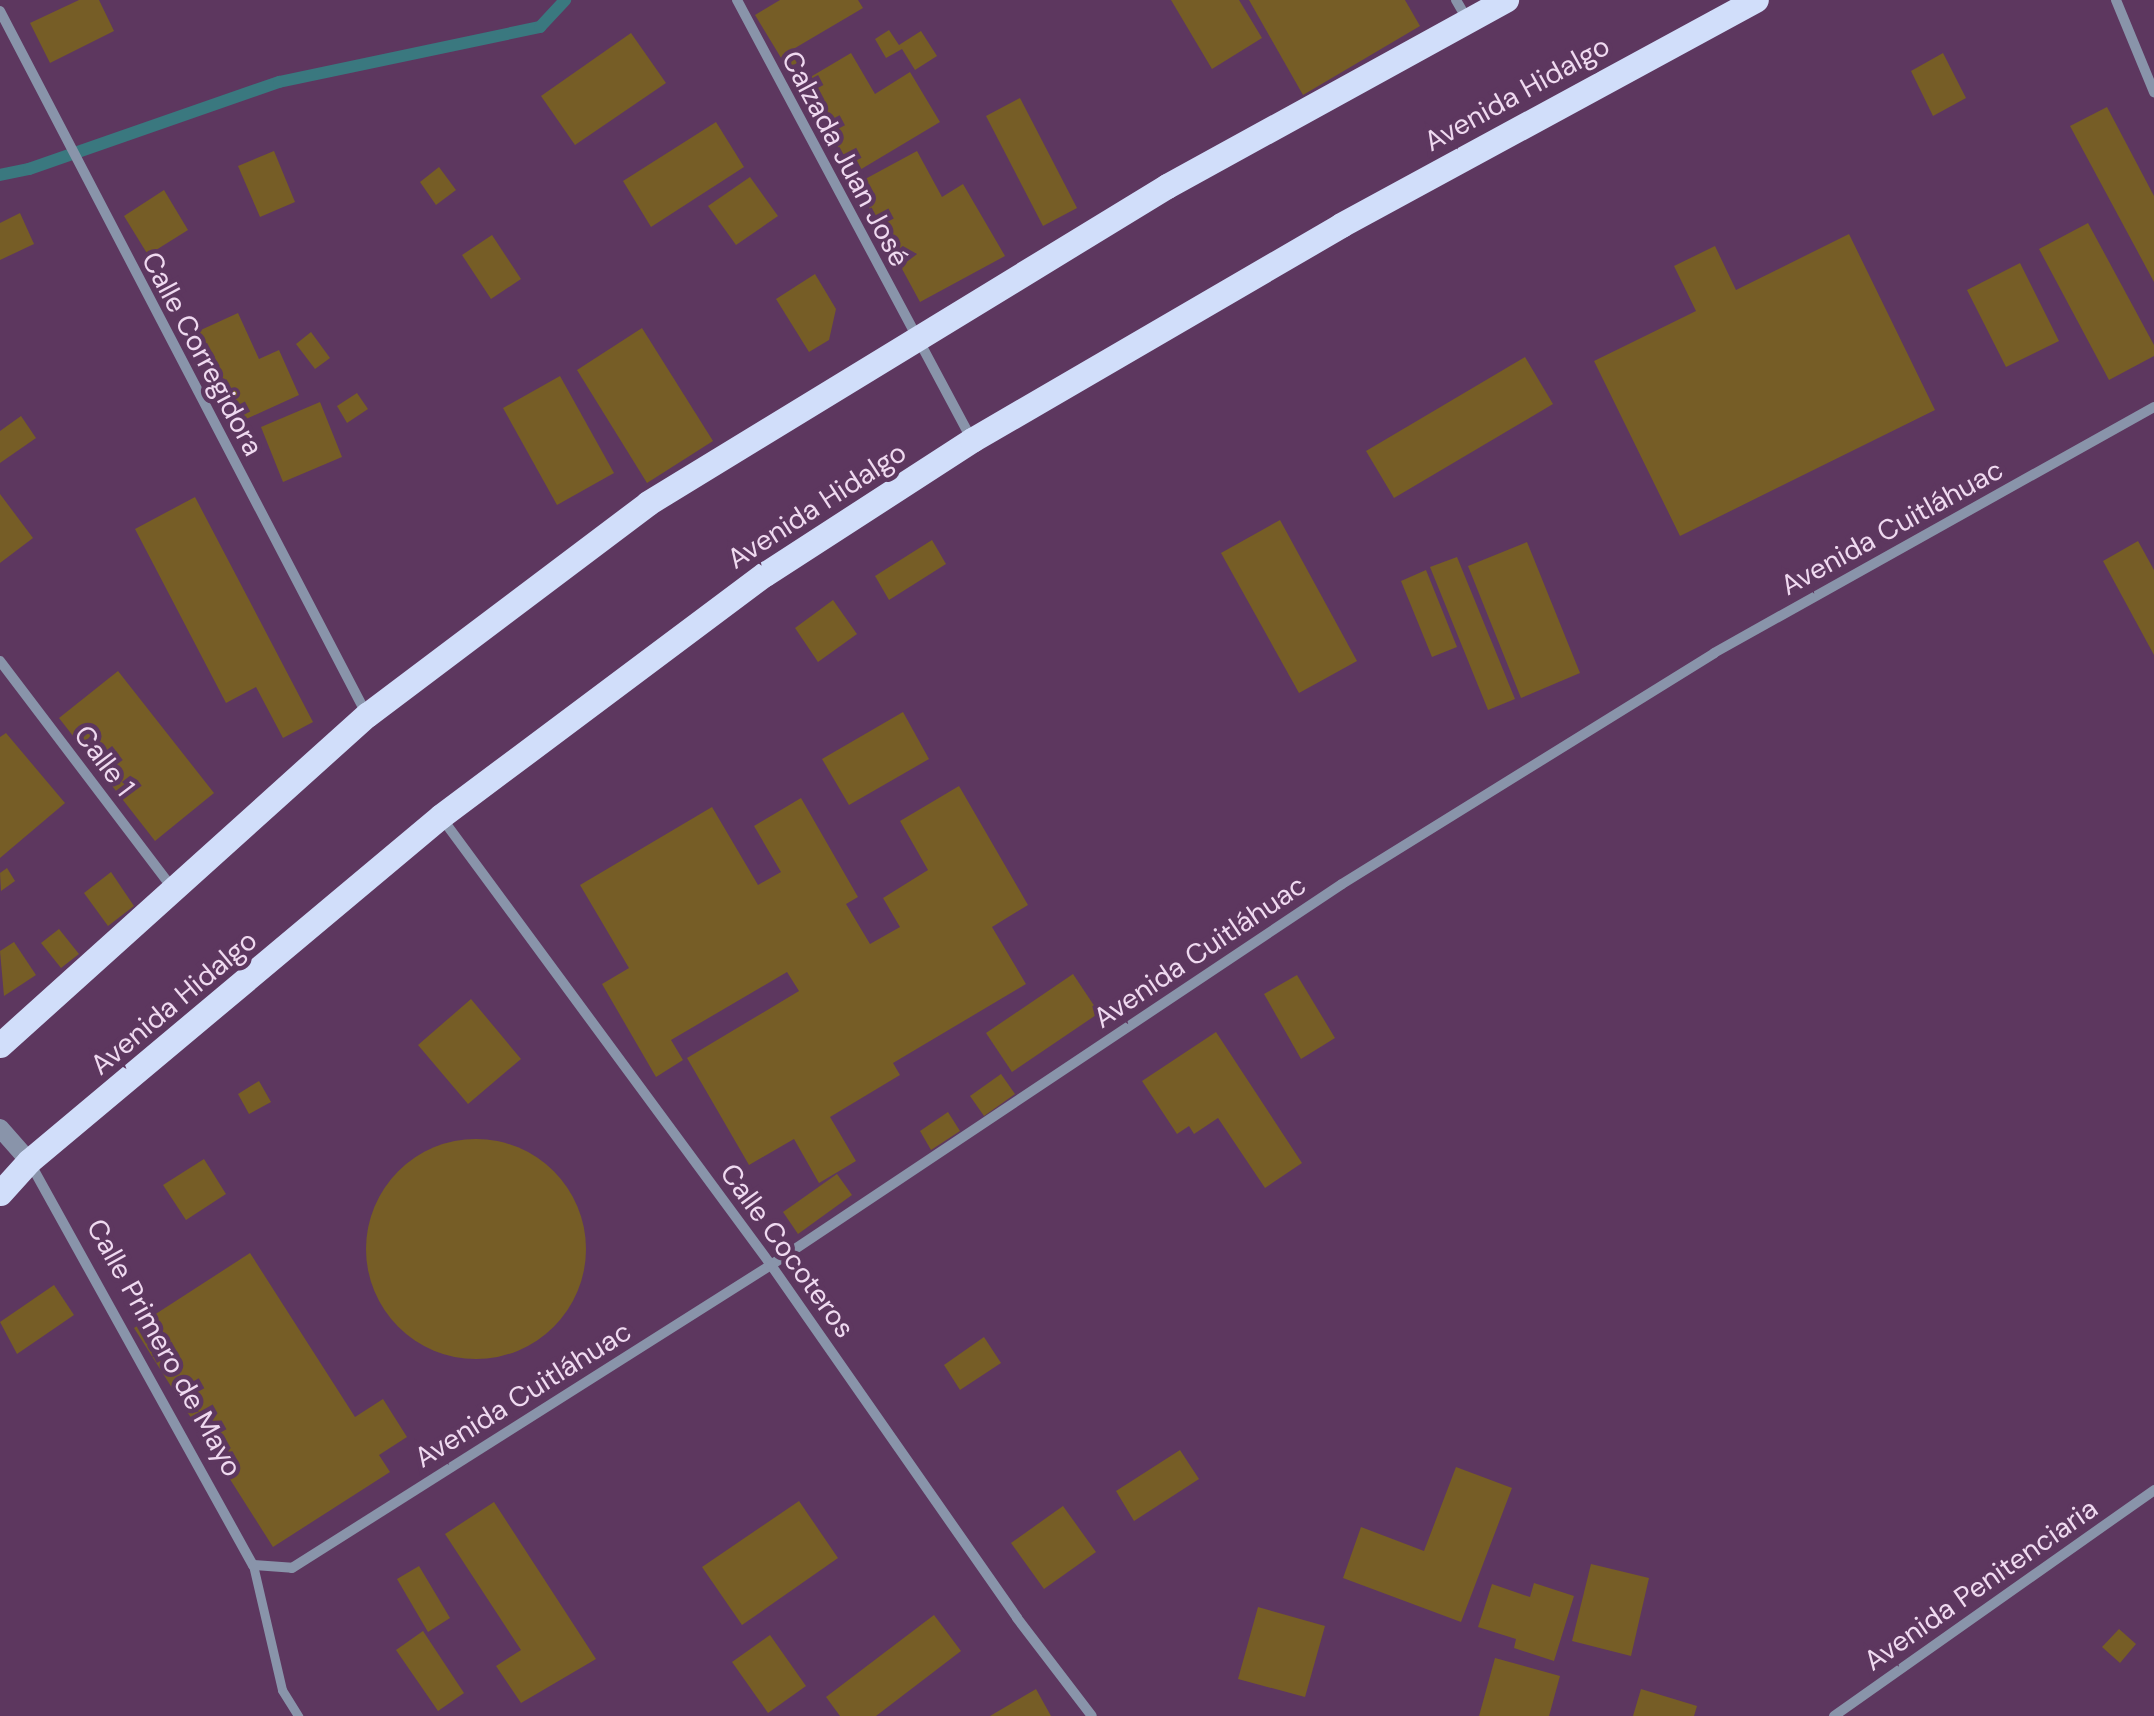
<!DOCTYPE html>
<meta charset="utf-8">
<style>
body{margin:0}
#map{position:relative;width:2154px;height:1716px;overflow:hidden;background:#5d375f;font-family:"DM Sans",sans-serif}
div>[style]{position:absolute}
.stream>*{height:12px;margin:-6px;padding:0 6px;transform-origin:6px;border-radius:6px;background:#3a787f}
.building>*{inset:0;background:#765d26}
.round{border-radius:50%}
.pedestrian>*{height:9px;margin:-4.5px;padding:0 4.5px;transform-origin:4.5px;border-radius:4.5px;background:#8994aa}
.minor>*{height:10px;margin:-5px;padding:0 5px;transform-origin:5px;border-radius:5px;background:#8994aa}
.tertiary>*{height:18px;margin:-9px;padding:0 9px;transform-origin:9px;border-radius:9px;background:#8994aa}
.primary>*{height:25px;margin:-12.5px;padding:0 12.5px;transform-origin:12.5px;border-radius:12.5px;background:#d1defa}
span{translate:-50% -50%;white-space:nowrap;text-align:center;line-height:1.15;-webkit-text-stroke:9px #5d375f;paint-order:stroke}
.street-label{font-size:28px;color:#efd9f0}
</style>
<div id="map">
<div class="stream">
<i style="left:0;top:175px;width:30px;rotate:-12deg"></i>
<i style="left:29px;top:169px;width:265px;rotate:-19.2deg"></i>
<i style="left:279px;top:82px;width:267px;rotate:-11.9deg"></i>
<i style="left:540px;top:27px;width:37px;rotate:-47deg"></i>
</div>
<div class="building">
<i style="clip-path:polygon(79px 0,99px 0,114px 31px,50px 63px,30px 23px)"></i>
<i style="clip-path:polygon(780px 0,858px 0,863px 8px,790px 51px,798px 65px,789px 71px,755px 15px)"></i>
<i style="clip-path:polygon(1171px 0,1239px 0,1262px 38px,1212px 69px)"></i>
<i style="clip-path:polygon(1249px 0,1405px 0,1420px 26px,1303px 95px)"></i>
<i style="clip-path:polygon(889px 30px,899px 45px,921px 31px,937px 56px,915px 70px,902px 49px,886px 58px,875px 39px)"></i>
<i style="clip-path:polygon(631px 33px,666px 83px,575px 145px,541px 96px)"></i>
<i style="clip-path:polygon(851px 53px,875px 94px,910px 72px,940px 122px,853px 174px,802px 82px)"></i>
<i style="clip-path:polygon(1943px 53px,1966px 98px,1933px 116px,1911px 71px)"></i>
<i style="clip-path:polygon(1020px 98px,1077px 208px,1043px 226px,986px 116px)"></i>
<i style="clip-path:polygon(2107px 107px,2154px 196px,2154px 282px,2070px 126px)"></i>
<i style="clip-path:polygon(716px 122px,744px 167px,651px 227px,623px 181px)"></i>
<i style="clip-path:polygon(274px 151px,295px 202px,260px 217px,238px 166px)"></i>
<i style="clip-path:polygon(917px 151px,942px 197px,963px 184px,1005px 256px,920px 302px,856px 184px)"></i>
<i style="clip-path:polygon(439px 167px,456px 190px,436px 205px,420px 182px)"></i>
<i style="clip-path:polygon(750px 177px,778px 216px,736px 245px,708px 206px)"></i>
<i style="clip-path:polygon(164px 190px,188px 230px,148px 255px,124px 216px)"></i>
<i style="clip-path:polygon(20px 213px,34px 244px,0 260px,0 223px)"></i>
<i style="clip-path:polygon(2088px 223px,2154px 345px,2154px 356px,2109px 380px,2039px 249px)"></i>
<i style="clip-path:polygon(1849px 234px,1935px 410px,1680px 536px,1594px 361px,1696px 311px,1674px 266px,1715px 246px,1736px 290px)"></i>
<i style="clip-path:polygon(492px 235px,521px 279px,491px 299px,462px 255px)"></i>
<i style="clip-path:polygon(2020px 263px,2059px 341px,2006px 367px,1967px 290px)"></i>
<i style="clip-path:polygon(815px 274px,836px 309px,829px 340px,809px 352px,776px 299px)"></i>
<i style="clip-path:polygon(238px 313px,259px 359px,279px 350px,299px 395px,233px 425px,192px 334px)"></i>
<i style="clip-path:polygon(642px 328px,713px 441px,647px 483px,577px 370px)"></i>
<i style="clip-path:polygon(311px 332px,330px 358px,315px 369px,296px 344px)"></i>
<i style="clip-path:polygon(1525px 357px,1553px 404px,1394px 498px,1366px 451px)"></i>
<i style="clip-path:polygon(560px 376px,614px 473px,557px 505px,503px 408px)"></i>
<i style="clip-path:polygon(357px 393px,368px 409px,347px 423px,337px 406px)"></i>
<i style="clip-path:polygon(320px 402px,342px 457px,283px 482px,261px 427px)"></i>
<i style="clip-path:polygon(21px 416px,36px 438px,0 463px,0 431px)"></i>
<i style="clip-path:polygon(0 494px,33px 538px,0 563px)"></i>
<i style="clip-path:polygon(195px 497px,313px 722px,283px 738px,256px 687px,226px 703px,135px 529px)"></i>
<i style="clip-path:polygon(1280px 520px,1357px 661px,1299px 693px,1221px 553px)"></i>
<i style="clip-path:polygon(932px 540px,946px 564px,889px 600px,875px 576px)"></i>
<i style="clip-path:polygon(2138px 541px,2154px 570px,2154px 655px,2103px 561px)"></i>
<i style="clip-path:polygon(1527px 542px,1580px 673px,1521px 698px,1468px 566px)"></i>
<i style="clip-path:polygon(1457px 557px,1515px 699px,1488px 710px,1430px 567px)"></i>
<i style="clip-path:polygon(1426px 570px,1457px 647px,1432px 657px,1401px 581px)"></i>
<i style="clip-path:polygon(833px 600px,857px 634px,818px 662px,795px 628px)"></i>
<i style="clip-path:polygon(118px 671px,214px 793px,155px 841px,59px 718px)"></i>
<i style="clip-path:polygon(903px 712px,929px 759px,849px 805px,822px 759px)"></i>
<i style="clip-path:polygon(6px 733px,65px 803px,0 858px,0 737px)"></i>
<i style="clip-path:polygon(959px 786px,1028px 905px,992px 927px,1026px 984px,893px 1063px,900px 1075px,830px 1117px,856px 1161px,819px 1183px,794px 1139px,749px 1165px,687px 1058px,799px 991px,787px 972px,671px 1040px,683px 1060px,656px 1077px,602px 984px,629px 968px,580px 885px,712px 807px,758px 885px,781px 872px,754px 826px,801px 798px,858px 897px,846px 904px,870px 944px,900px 927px,883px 898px,928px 870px,900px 821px)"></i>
<i style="clip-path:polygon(7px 868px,15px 881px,1px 891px,0 873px)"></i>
<i style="clip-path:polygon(111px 872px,134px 906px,108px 926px,84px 893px)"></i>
<i style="clip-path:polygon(59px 929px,79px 954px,61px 968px,41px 943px)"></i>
<i style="clip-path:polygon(14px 942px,36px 975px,4px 996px,0 951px)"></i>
<i style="clip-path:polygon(1073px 974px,1099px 1013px,1012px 1072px,986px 1033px)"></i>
<i style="clip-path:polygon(1297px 975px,1335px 1038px,1301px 1059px,1264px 994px)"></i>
<i style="clip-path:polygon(471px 999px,521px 1059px,468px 1104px,418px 1045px)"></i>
<i style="clip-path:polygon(1216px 1032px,1302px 1163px,1265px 1188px,1218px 1118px,1194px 1134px,1189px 1126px,1177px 1134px,1142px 1081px)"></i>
<i style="clip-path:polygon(1001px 1074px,1015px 1094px,984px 1116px,970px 1096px)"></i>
<i style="clip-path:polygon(259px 1081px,271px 1102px,249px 1114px,238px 1094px)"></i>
<i style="clip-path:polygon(948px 1112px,960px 1131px,931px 1150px,920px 1131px)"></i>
<i class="round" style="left:366px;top:1139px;width:220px;height:220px"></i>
<i style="clip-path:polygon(204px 1159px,226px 1194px,186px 1220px,163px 1185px)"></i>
<i style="clip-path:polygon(837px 1174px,852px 1195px,798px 1234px,783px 1212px)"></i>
<i style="clip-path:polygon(250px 1253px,355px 1417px,383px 1399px,407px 1437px,379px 1455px,390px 1472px,273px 1547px,134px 1328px)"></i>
<i style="clip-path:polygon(54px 1285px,74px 1315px,17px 1354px,0 1322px)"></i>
<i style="clip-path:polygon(984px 1337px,1001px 1363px,960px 1390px,944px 1365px)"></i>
<i style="clip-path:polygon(1180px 1450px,1199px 1479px,1134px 1521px,1116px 1491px)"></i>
<i style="clip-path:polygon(1456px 1467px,1512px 1488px,1461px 1622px,1343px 1578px,1361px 1527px,1424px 1551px)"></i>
<i style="clip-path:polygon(799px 1501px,838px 1558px,742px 1625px,702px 1567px)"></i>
<i style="clip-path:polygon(494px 1502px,596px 1659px,521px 1703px,496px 1666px,521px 1650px,445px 1534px)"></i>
<i style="clip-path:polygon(1063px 1506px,1096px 1552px,1044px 1589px,1011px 1543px)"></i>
<i style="clip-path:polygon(1591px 1564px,1649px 1578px,1631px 1656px,1572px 1641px)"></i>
<i style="clip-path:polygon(419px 1566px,450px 1618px,428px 1632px,397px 1579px)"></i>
<i style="clip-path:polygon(1534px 1583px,1574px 1596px,1554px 1661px,1514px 1648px,1516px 1639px,1478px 1627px,1492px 1584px,1530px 1597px)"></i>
<i style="clip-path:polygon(1258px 1607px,1325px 1626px,1305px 1697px,1238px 1679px)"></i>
<i style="clip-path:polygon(934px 1615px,961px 1651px,876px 1716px,840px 1716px,826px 1697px)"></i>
<i style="clip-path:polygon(2119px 1629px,2136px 1644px,2120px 1663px,2102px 1647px)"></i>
<i style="clip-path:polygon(423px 1631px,464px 1693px,438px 1711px,396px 1650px)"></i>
<i style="clip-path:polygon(770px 1635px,806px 1686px,768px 1713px,732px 1662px)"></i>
<i style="clip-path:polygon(1495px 1658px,1560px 1676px,1549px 1716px,1479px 1716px)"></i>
<i style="clip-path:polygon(1036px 1689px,1051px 1716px,990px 1716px)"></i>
<i style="clip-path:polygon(1641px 1689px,1697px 1706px,1694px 1716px,1633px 1716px)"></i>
</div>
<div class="pedestrian">
<i style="left:253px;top:1565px;width:128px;rotate:76.9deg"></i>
<i style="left:282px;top:1690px;width:31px;rotate:58deg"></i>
</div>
<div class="minor">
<i style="left:737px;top:0;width:499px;rotate:61.9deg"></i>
<i style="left:1456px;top:0;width:22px;rotate:60deg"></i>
<i style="left:2116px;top:0;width:100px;rotate:67.6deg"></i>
<i style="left:0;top:11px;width:794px;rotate:62.47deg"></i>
<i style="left:0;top:661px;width:285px;rotate:52.8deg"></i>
<i style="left:441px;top:817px;width:556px;rotate:53.62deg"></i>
<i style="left:771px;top:1265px;width:430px;rotate:55.1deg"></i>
<i style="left:1017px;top:1618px;width:123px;rotate:52.6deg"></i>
<i style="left:30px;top:1163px;width:460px;rotate:61deg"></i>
<i style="left:253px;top:1565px;width:39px;rotate:4deg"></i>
<i style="left:292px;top:1568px;width:567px;rotate:-32.32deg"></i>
<i style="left:771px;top:1265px;width:686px;rotate:-33.71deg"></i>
<i style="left:1342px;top:884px;width:438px;rotate:-31.8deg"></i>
<i style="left:1714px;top:653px;width:504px;rotate:-29.21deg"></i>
<i style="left:1834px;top:1716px;width:392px;rotate:-35.2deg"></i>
</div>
<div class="tertiary">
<i style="left:0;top:1128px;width:44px;rotate:48.7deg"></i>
</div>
<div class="primary">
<i style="left:0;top:1045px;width:494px;rotate:-42deg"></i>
<i style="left:367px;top:715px;width:352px;rotate:-37deg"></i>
<i style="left:648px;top:503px;width:608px;rotate:-31.42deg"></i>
<i style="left:1167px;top:186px;width:387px;rotate:-28.8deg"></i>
<i style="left:0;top:1193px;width:43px;rotate:-47.8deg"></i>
<i style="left:29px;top:1161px;width:537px;rotate:-39.94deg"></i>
<i style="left:441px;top:816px;width:404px;rotate:-36.8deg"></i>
<i style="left:765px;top:574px;width:247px;rotate:-32.9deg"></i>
<i style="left:972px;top:440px;width:427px;rotate:-30.2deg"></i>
<i style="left:1341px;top:225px;width:472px;rotate:-28.5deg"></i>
</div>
<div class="street-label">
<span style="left:1517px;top:94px;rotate:-29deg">Avenida Hidalgo</span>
<span style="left:845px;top:159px;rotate:62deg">Calzada Juan José</span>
<span style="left:202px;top:354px;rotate:62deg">Calle Corregidora</span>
<span style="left:817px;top:506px;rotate:-33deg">Avenida Hidalgo</span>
<span style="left:1892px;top:528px;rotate:-29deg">Avenida Cuitláhuac</span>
<span style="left:104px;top:761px;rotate:53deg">Calle 1</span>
<span style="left:1200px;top:952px;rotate:-34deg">Avenida Cuitláhuac</span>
<span style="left:174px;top:1003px;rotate:-40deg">Avenida Hidalgo</span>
<span style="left:787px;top:1251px;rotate:54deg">Calle Cocoteros</span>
<span style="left:164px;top:1348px;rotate:61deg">Calle Primero de Mayo</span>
<span style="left:523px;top:1395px;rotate:-32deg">Avenida Cuitláhuac</span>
<span style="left:1981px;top:1585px;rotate:-35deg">Avenida Penitenciaria</span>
</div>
</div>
